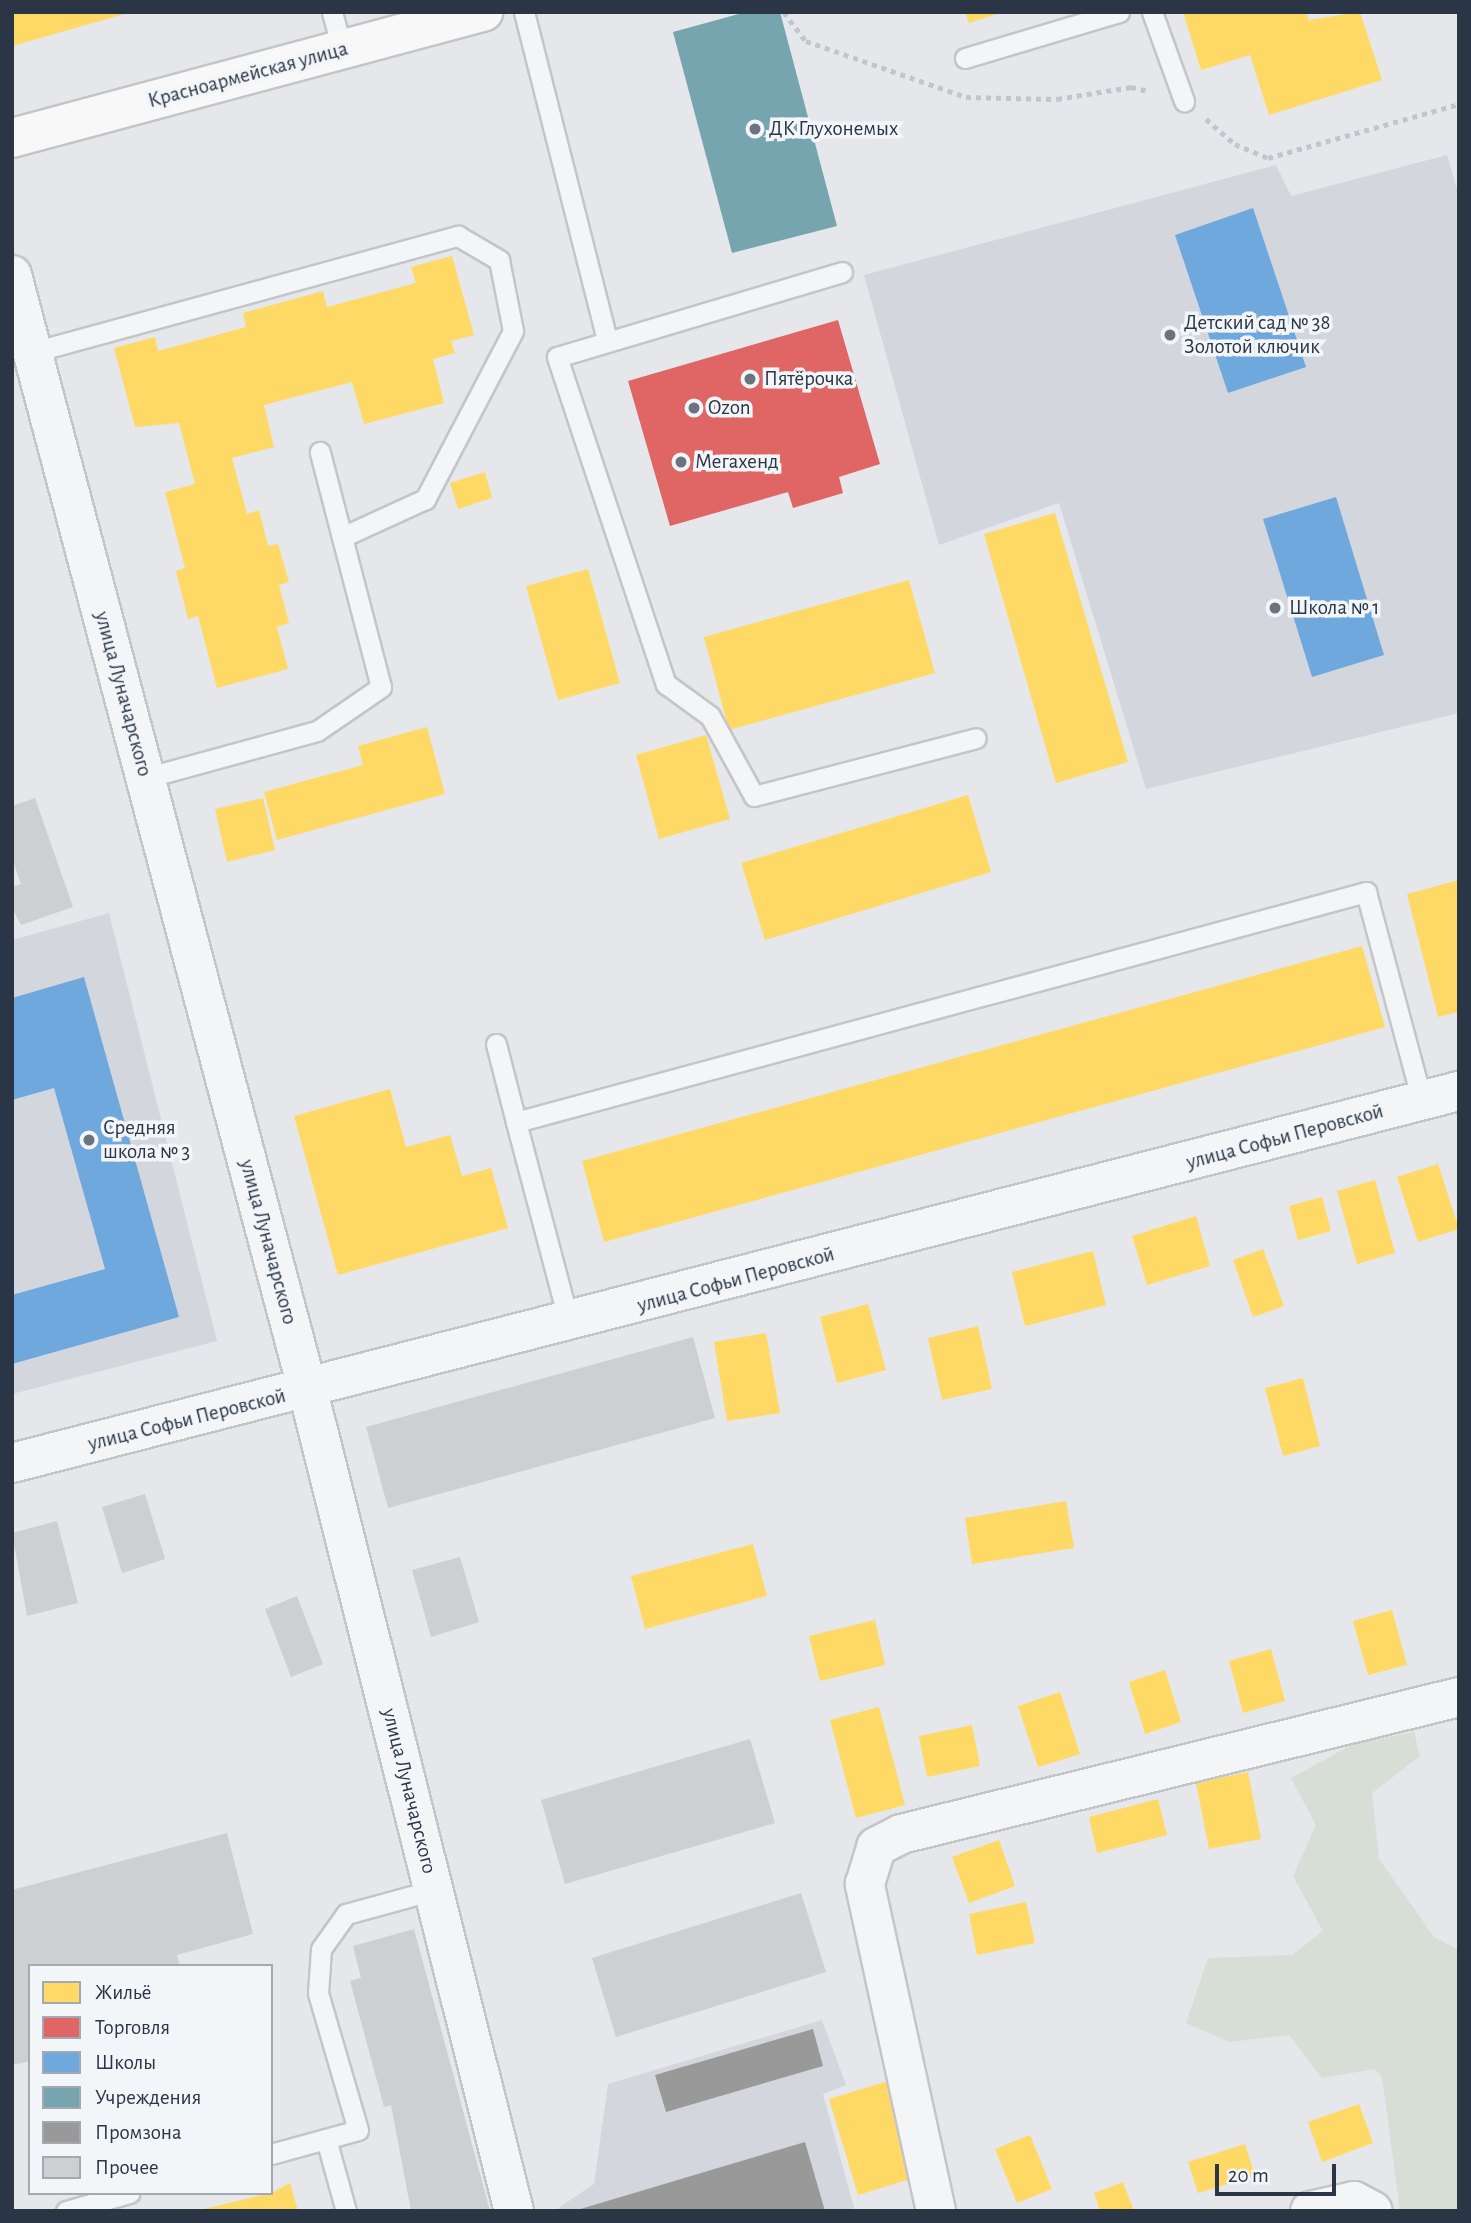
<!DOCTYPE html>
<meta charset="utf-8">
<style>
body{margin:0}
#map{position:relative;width:1471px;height:2223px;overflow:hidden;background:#e5e7ea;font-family:"Alegreya Sans",sans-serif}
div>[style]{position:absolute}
.built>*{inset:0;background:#d3d7dd}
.green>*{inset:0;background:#d6ded5}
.homes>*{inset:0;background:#ffd966}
.shops>*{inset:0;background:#e06666}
.schools>*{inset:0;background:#6fa8dc}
.public>*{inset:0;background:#76a5af}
.industry>*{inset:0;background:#999}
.building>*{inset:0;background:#cdcfd3}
.path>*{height:4.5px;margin-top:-2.25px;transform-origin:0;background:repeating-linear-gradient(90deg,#c3c5ca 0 5px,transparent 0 10px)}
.roads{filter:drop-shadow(2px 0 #c3c5c8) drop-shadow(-2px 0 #c3c5c8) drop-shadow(0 2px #c3c5c8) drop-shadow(0 -2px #c3c5c8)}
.lane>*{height:19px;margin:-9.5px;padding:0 9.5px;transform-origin:9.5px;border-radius:9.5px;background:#f4f5f7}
.street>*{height:38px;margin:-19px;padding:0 19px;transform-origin:19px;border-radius:19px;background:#f4f5f7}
.primary>*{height:38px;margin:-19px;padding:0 19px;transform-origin:19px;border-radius:19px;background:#f8f8f8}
.dots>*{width:19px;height:19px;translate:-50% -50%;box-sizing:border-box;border:4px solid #f3f6f9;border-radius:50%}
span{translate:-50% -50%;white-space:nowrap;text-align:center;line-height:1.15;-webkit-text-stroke:7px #f3f6f9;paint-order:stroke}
.street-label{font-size:21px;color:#2a3545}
.poi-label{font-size:21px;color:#2a3545}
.left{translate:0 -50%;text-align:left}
.frame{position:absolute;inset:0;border:14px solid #2a3545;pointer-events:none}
.legend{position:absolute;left:28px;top:1964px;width:245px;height:231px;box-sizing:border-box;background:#f3f6f9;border:2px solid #a3a9b1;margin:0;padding:9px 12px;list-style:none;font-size:21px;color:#2a3545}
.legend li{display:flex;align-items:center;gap:14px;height:35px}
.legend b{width:35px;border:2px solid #a3a9b1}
.scale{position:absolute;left:1215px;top:2164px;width:121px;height:32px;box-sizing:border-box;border:4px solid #2a3545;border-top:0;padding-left:9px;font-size:21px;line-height:24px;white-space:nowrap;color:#2a3545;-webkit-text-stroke:5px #f3f6f9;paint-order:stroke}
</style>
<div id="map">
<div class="built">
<i style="clip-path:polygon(1447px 155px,1459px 195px,1459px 713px,1146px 789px,1059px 503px,939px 545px,864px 275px,1276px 165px,1291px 196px)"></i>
<i style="clip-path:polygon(109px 913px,217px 1341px,12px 1394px,12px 940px)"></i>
<i style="clip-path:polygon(822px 2020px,846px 2085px,823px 2094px,855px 2211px,554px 2211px,594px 2184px,608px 2084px)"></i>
</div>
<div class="green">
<i style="clip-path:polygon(1414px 1732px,1420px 1756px,1372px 1793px,1379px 1859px,1434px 1937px,1459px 1950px,1459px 2211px,1400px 2211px,1382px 2077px,1375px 2069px,1322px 2078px,1289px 2035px,1229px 2042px,1186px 2023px,1208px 1958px,1292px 1955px,1323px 1931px,1293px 1876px,1316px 1825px,1291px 1778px,1353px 1744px)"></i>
</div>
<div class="homes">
<i style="clip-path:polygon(12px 12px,128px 12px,128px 13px,12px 46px)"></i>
<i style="clip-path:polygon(965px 12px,1000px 12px,1000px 13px,969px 23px)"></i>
<i style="clip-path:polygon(1183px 12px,1306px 12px,1309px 20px,1360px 12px,1382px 80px,1269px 115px,1250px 55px,1201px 70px)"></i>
<i style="clip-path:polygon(452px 256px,474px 335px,451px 341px,455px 353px,433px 359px,444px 403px,364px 424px,352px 382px,264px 405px,274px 447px,232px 458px,247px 514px,259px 510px,268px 546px,278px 544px,289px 582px,279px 585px,289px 623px,277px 627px,288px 669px,217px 688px,198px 616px,188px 619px,176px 571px,185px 568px,165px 492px,195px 484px,179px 423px,135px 427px,114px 348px,155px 337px,158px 351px,246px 327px,243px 313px,323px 291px,327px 307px,416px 283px,411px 267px)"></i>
<i style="clip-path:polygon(485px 472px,492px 498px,458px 509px,450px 483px)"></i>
<i style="clip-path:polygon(1055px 513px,1128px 762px,1056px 783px,984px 534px)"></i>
<i style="clip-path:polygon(588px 569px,620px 683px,558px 700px,526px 586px)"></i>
<i style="clip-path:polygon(909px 580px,935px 673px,729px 730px,704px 637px)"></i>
<i style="clip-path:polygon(427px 727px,445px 794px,277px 840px,264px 792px,363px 765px,358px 746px)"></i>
<i style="clip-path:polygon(706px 735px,730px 819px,659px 839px,636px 755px)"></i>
<i style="clip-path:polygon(968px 795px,991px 872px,765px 940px,741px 863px)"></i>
<i style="clip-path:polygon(263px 798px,275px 850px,227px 862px,215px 809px)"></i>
<i style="clip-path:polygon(1459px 880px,1459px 1012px,1438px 1017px,1407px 894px)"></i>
<i style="clip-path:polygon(1362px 946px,1385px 1027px,604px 1242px,582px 1161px)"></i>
<i style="clip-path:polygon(390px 1089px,406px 1147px,450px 1135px,462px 1176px,491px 1168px,508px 1228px,338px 1275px,294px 1116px)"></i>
<i style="clip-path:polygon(1438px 1164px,1459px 1229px,1418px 1242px,1397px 1177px)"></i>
<i style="clip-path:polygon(1375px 1180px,1395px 1253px,1357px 1264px,1337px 1191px)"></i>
<i style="clip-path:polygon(1322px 1197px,1331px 1231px,1298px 1240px,1289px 1206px)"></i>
<i style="clip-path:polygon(1196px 1216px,1210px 1266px,1147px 1285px,1132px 1236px)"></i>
<i style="clip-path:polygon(1263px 1249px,1284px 1306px,1253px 1317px,1233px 1260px)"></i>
<i style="clip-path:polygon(1093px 1251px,1106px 1305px,1025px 1326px,1012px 1272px)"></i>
<i style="clip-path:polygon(868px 1304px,886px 1370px,837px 1383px,820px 1317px)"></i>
<i style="clip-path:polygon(978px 1326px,992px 1389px,942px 1400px,928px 1338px)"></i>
<i style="clip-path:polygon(766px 1333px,780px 1413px,727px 1421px,714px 1342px)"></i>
<i style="clip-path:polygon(1303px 1378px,1320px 1446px,1283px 1456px,1265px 1388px)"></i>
<i style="clip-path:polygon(1066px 1501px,1074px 1548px,972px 1564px,965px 1518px)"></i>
<i style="clip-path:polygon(753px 1544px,767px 1596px,645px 1629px,631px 1576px)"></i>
<i style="clip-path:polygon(1392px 1610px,1407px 1665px,1368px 1675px,1353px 1621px)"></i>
<i style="clip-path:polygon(875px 1620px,885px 1665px,820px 1681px,809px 1636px)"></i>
<i style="clip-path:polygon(1271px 1649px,1285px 1701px,1243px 1713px,1229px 1661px)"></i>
<i style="clip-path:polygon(1165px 1670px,1181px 1722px,1145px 1734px,1129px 1682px)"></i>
<i style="clip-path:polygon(1060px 1692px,1080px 1754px,1038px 1767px,1018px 1706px)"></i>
<i style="clip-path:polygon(879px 1707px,905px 1805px,856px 1818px,830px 1720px)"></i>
<i style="clip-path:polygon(972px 1725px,980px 1766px,927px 1777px,919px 1736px)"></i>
<i style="clip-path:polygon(1248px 1772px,1261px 1839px,1209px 1849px,1196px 1783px)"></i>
<i style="clip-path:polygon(1158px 1799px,1167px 1835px,1097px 1853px,1089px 1817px)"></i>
<i style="clip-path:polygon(999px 1840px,1015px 1886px,969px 1903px,952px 1857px)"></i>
<i style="clip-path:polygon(1026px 1902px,1035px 1943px,977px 1955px,969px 1914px)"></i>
<i style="clip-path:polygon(888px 2081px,917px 2177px,858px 2195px,829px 2099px)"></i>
<i style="clip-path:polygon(1359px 2104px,1373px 2143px,1322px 2162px,1308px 2122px)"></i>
<i style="clip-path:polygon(1030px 2135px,1052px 2189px,1017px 2203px,995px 2149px)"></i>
<i style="clip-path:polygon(1245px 2144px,1255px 2176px,1198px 2193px,1188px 2162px)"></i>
<i style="clip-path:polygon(1123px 2182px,1134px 2211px,1100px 2211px,1094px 2193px)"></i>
<i style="clip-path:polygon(290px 2183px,298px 2211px,195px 2211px,271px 2193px)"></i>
</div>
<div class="shops">
<i style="clip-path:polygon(838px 320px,880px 464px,839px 477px,843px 493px,793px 508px,788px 492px,670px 526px,628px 381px)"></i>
</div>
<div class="schools">
<i style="clip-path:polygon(1253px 208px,1306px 367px,1228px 393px,1175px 235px)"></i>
<i style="clip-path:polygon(1336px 497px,1384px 655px,1312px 677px,1263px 519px)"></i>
<i style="clip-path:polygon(84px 977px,179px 1317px,12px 1364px,12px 1295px,105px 1269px,54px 1088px,12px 1100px,12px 998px)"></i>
</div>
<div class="public">
<i style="clip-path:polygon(746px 12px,780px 12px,837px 226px,732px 253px,673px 32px)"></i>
</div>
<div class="industry">
<i style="clip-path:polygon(813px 2029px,823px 2066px,666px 2112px,655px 2075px)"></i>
<i style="clip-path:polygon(805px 2142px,825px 2211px,577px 2211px,577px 2210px)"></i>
</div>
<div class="building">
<i style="clip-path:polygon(35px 798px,73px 907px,21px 925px,12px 908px,12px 887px,21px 884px,12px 858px,12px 806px)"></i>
<i style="clip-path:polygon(693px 1337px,715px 1418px,388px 1508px,366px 1427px)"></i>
<i style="clip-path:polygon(145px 1494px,165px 1559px,122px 1573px,102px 1507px)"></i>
<i style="clip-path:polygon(57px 1521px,78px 1603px,27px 1616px,12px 1533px)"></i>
<i style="clip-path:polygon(460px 1557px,479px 1622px,431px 1637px,412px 1570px)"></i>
<i style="clip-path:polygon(297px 1596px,323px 1664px,291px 1677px,265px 1609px)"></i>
<i style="clip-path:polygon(750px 1739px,775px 1823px,565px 1884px,541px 1800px)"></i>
<i style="clip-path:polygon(227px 1833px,253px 1934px,177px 1955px,180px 1966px,30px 1966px,30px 2061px,12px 2065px,12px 1890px)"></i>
<i style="clip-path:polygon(801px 1893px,826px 1972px,616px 2037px,592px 1958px)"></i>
<i style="clip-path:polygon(414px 1929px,490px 2211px,411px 2211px,391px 2105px,384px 2107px,350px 1981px,361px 1978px,353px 1946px)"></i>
</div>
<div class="path">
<i style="left:784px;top:12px;width:36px;rotate:53deg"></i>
<i style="left:806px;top:41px;width:170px;rotate:19.3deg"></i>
<i style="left:966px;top:97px;width:91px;rotate:1.3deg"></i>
<i style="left:1057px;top:99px;width:75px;rotate:-9.2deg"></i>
<i style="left:1131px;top:87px;width:18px;rotate:13deg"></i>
<i style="left:1206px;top:119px;width:38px;rotate:41deg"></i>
<i style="left:1235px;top:144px;width:36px;rotate:23deg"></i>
<i style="left:1268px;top:158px;width:198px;rotate:-15.8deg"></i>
</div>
<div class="roads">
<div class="lane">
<i style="left:332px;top:12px;width:39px;rotate:75deg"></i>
<i style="left:524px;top:12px;width:338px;rotate:75.8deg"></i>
<i style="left:1152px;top:12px;width:95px;rotate:70.2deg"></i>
<i style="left:965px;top:58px;width:161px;rotate:-16.6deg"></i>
<i style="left:842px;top:272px;width:297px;rotate:163.4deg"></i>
<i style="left:557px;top:357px;width:345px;rotate:71.6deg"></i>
<i style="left:666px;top:684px;width:54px;rotate:36deg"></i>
<i style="left:710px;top:716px;width:91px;rotate:61.2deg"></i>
<i style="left:754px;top:796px;width:229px;rotate:-14.6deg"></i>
<i style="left:33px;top:352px;width:441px;rotate:-15.3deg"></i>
<i style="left:458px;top:236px;width:48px;rotate:30.3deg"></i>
<i style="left:499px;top:260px;width:72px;rotate:78.8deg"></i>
<i style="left:513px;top:331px;width:190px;rotate:117.6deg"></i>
<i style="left:425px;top:499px;width:91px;rotate:155.4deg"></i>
<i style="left:145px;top:778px;width:178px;rotate:-15.3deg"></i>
<i style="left:317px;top:731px;width:78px;rotate:-34.5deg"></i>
<i style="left:381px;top:687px;width:243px;rotate:-104.6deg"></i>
<i style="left:496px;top:1044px;width:81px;rotate:75.6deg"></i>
<i style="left:516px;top:1122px;width:881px;rotate:-15.14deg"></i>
<i style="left:1366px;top:892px;width:216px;rotate:75deg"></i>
<i style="left:516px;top:1122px;width:208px;rotate:75.2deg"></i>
<i style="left:326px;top:2139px;width:75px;rotate:74.5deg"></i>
<i style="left:271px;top:2154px;width:90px;rotate:-15.4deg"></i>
<i style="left:358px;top:2130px;width:143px;rotate:-106.3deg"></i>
<i style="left:318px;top:1993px;width:44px;rotate:-86.1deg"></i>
<i style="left:321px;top:1949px;width:43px;rotate:-54.5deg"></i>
<i style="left:346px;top:1914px;width:91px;rotate:-15.3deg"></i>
<i style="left:66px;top:2211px;width:66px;rotate:-15.9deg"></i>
</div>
<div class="street">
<i style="left:12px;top:275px;width:1155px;rotate:75.15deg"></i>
<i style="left:308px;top:1391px;width:845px;rotate:75.9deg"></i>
<i style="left:12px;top:1463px;width:1494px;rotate:-14.42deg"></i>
<i style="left:936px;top:2211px;width:335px;rotate:-102.3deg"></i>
<i style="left:865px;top:1884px;width:39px;rotate:-73deg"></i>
<i style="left:876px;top:1847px;width:28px;rotate:-27deg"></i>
<i style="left:901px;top:1834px;width:575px;rotate:-13.79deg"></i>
<i style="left:1310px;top:2211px;width:45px;rotate:-12.8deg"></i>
<i style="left:1354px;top:2201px;width:21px;rotate:28deg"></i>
</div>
<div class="primary">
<i style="left:12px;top:138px;width:488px;rotate:-15deg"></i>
</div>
</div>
<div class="dots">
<i style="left:755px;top:129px;background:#6b737f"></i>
<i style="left:1170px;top:335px;background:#6b737f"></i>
<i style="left:750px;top:379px;background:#6b737f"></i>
<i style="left:694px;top:408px;background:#6b737f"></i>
<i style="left:681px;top:462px;background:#6b737f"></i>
<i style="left:1275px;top:608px;background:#6b737f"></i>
<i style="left:89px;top:1140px;background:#6b737f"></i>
</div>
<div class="street-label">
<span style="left:248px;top:75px;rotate:-15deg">Красноармейская улица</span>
<span style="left:123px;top:694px;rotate:75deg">улица Луначарского</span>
<span style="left:1285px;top:1137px;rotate:-15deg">улица Софьи Перовской</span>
<span style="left:268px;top:1242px;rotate:75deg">улица Луначарского</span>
<span style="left:736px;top:1280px;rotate:-15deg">улица Софьи Перовской</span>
<span style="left:187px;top:1420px;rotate:-14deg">улица Софьи Перовской</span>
<span style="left:409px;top:1791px;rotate:76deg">улица Луначарского</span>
</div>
<div class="poi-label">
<span class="left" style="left:769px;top:129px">ДК Глухонемых</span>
<span class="left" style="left:1184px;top:335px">Детский сад № 38<br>Золотой ключик</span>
<span class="left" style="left:764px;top:379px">Пятёрочка</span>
<span class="left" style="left:708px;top:408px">Ozon</span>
<span class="left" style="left:695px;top:462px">Мегахенд</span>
<span class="left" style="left:1289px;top:608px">Школа № 1</span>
<span class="left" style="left:103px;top:1140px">Средняя<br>школа № 3</span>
</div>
<div class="frame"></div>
<ul class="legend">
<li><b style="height:19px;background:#ffd966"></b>Жильё</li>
<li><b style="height:19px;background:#e06666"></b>Торговля</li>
<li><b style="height:19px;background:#6fa8dc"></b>Школы</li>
<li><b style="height:19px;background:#76a5af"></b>Учреждения</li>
<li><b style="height:19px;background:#999"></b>Промзона</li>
<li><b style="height:19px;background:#cdcfd3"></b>Прочее</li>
</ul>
<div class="scale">20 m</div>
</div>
